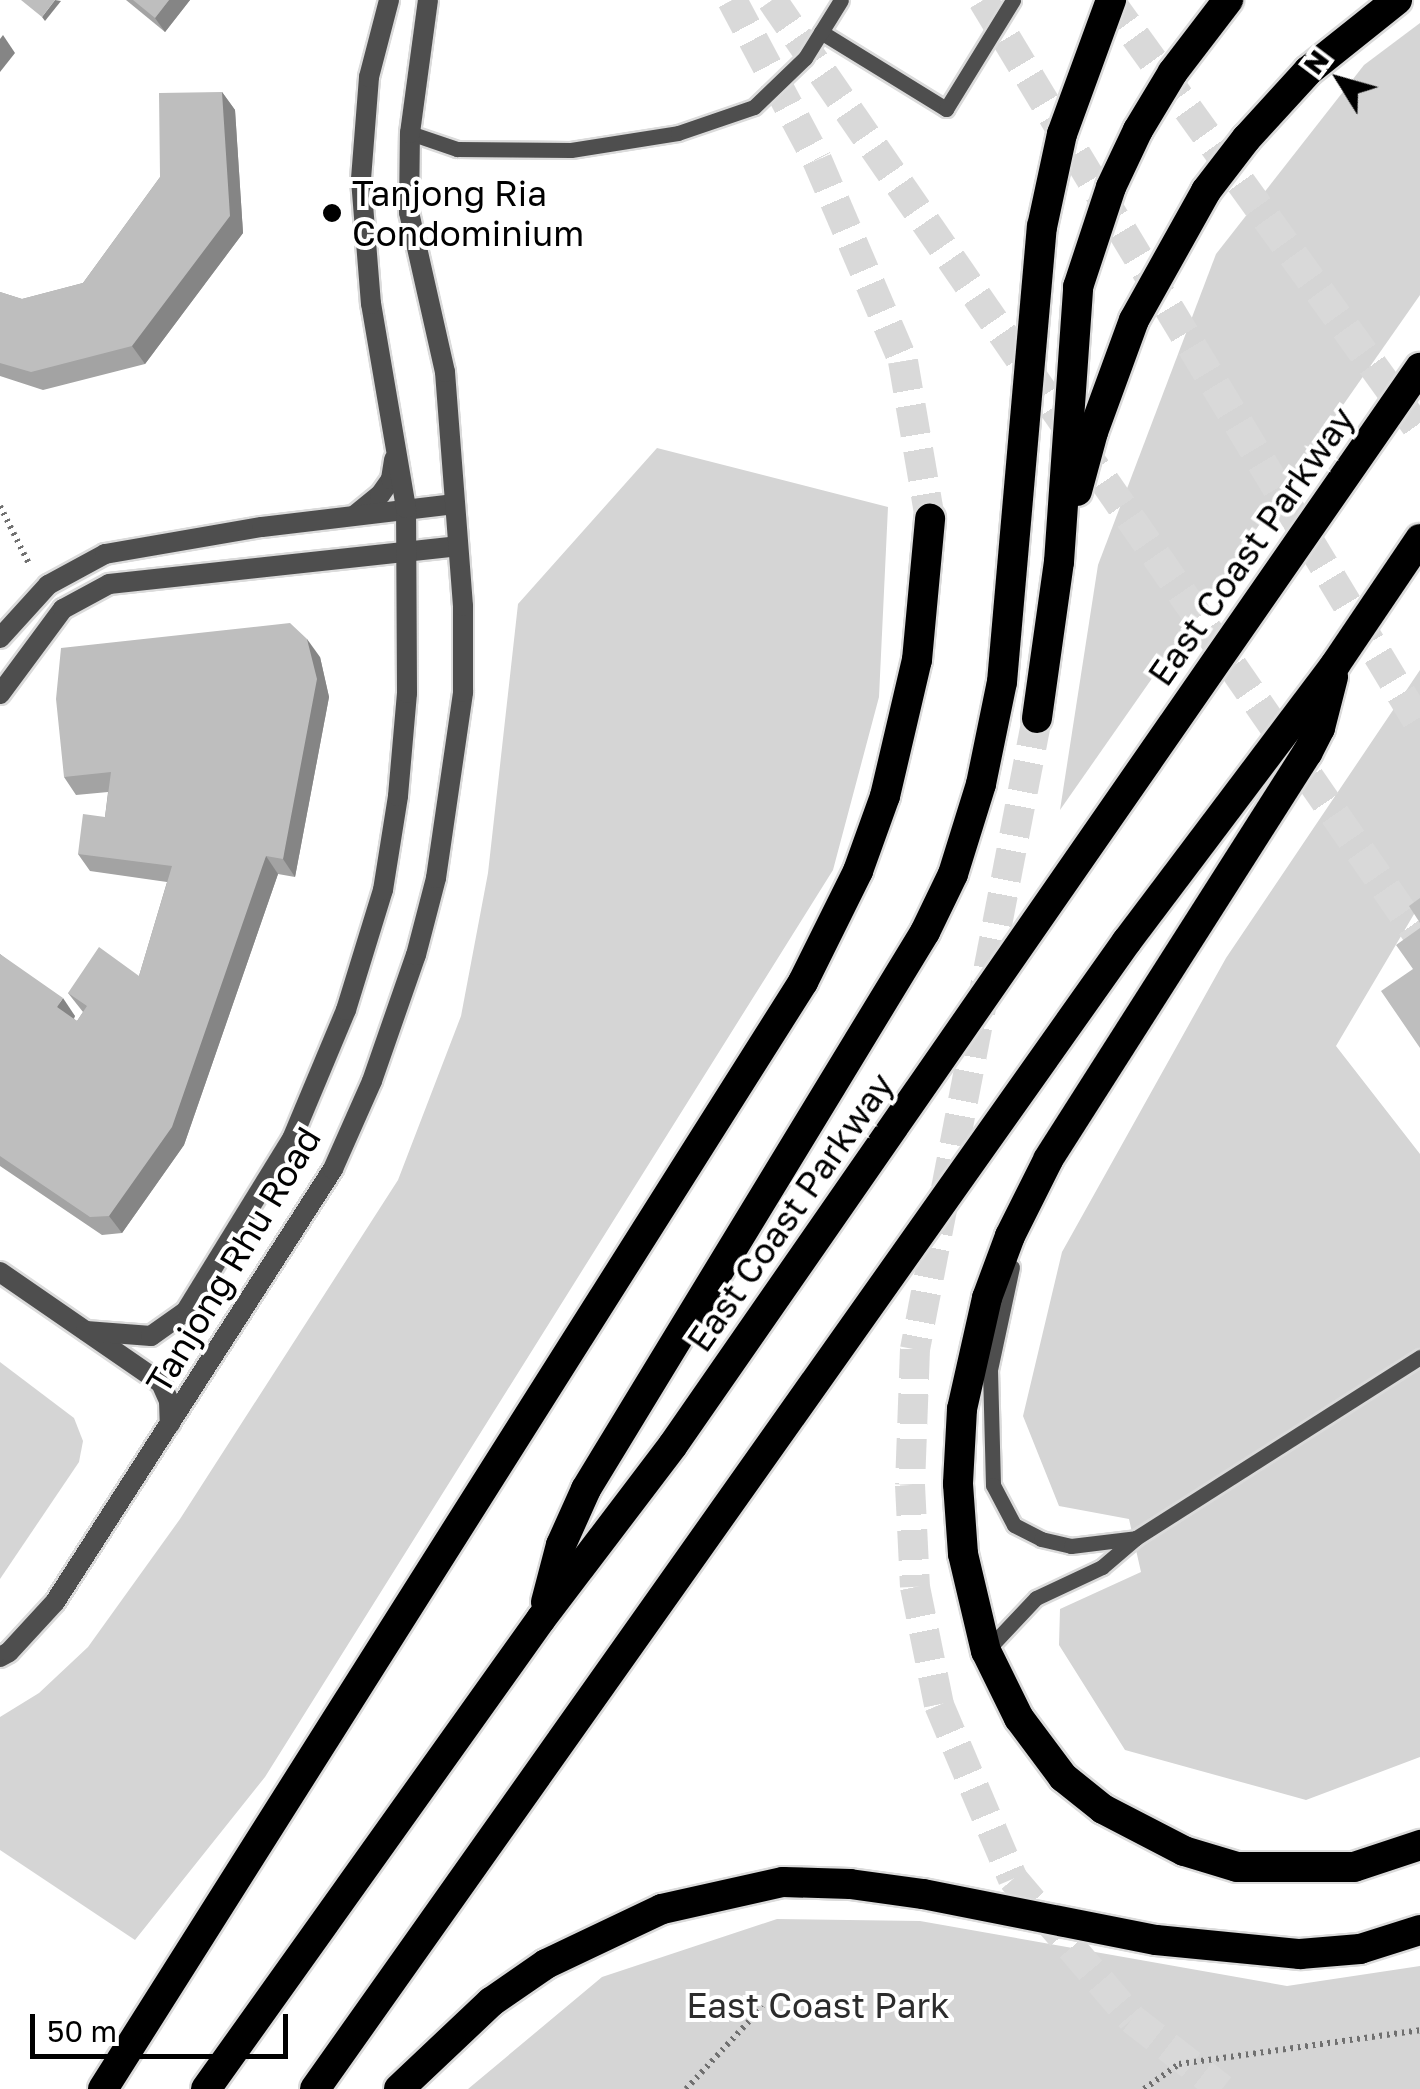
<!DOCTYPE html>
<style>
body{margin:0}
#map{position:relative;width:1420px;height:2089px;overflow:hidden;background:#fff;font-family:"Golos Text",sans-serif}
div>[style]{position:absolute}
.green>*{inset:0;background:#d5d5d5}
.motorway-tunnel>*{height:30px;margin-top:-15px;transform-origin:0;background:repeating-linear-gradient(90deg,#d9d9d9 0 30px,transparent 0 45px)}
.path>*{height:6px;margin-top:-3px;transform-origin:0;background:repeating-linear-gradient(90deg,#707070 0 2.5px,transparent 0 7.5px)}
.roads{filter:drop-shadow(2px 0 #dbdbdb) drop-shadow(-2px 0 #dbdbdb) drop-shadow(0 2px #dbdbdb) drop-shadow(0 -2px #dbdbdb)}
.service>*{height:15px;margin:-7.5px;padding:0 7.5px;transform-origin:7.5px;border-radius:7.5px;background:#4e4e4e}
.tertiary>*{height:20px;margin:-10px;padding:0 10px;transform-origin:10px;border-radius:10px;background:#4e4e4e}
.motorway>*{height:30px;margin:-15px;padding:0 15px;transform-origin:15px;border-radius:15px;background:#000}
.wall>*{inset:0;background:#a3a3a3}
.shaded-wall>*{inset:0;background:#858585}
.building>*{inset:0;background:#bebebe}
.dots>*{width:28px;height:28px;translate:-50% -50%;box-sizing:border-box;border:5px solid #fff;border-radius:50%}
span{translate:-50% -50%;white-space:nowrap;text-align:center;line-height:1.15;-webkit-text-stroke:8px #fff;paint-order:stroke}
.poi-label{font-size:35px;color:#000}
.left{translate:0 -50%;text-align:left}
.street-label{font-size:35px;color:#000}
.park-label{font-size:35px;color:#2c2c2c}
.north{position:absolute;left:1290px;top:30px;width:100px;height:100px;-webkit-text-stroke:8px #fff;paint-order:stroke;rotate:307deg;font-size:28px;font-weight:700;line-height:40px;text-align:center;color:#000}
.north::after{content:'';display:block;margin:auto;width:35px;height:45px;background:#000;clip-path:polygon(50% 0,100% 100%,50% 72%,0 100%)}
.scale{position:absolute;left:30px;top:2014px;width:258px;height:45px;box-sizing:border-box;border:5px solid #000;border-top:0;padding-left:12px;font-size:30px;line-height:35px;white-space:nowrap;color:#000;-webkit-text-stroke:8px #fff;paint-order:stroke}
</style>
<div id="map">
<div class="green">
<i style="clip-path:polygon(1420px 23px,1420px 295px,1060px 810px,1098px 565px,1216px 254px,1364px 65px)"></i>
<i style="clip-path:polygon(657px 448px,888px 507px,879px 697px,833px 870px,265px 1777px,135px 1940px,0 1850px,0 1717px,39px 1693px,88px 1647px,180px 1519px,398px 1180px,461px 1016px,488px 873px,518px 604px)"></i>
<i style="clip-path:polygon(1420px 670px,1420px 904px,1336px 1046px,1420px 1154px,1420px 1757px,1306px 1800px,1125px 1750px,1059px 1645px,1060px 1609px,1141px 1572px,1129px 1519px,1059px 1506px,1023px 1416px,1062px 1252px,1226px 958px)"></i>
<i style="clip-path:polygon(0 1362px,74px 1418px,83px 1441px,79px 1462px,0 1579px)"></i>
<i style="clip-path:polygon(777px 1919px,920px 1921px,1287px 1986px,1420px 1966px,1420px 2089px,468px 2089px,602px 1977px)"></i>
</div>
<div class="motorway-tunnel">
<i style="left:732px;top:0;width:181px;rotate:62deg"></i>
<i style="left:817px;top:160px;width:219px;rotate:66.8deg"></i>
<i style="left:903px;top:361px;width:160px;rotate:80.3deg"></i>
<i style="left:772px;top:0;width:1140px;rotate:55.36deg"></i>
<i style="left:983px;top:0;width:847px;rotate:58.92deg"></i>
<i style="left:1109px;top:0;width:531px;rotate:54.19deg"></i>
<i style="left:1037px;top:718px;width:643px;rotate:100.94deg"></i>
<i style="left:915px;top:1349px;width:136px;rotate:92.1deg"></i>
<i style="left:910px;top:1485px;width:102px;rotate:87.2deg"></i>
<i style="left:915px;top:1587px;width:120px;rotate:78.5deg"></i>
<i style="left:939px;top:1705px;width:189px;rotate:67deg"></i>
<i style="left:1013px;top:1879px;width:184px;rotate:49.6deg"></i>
<i style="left:1132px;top:2019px;width:114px;rotate:37.9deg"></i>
</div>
<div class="path">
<i style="left:0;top:506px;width:67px;rotate:63.4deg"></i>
<i style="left:686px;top:2089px;width:113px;rotate:-47.1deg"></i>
<i style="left:1144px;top:2089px;width:43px;rotate:-35.5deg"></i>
<i style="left:1179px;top:2064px;width:243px;rotate:-8deg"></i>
</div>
<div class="roads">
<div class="service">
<i style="left:821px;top:32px;width:147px;rotate:31.6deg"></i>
<i style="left:946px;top:109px;width:128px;rotate:-58.4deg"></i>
<i style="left:410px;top:133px;width:50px;rotate:18.8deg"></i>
<i style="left:457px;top:149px;width:114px;rotate:0.5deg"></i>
<i style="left:571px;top:150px;width:108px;rotate:-9deg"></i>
<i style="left:678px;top:133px;width:80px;rotate:-18.9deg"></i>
<i style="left:754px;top:107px;width:71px;rotate:-43.9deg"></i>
<i style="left:805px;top:58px;width:68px;rotate:-58.2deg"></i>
<i style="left:1012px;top:1267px;width:105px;rotate:102.1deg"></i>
<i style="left:990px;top:1370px;width:115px;rotate:88.5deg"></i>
<i style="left:993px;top:1485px;width:45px;rotate:62.3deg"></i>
<i style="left:1014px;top:1525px;width:30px;rotate:27deg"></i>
<i style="left:1041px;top:1539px;width:31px;rotate:13deg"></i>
<i style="left:1071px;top:1546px;width:65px;rotate:-7deg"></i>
<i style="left:986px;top:1651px;width:73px;rotate:-46.7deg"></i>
<i style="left:1036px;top:1598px;width:73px;rotate:-25.2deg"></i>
<i style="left:1102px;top:1567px;width:45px;rotate:-40.5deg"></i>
<i style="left:1136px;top:1538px;width:337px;rotate:-32.5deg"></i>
</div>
<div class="tertiary">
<i style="left:355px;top:515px;width:32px;rotate:-39deg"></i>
<i style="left:380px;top:495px;width:19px;rotate:-55deg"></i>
<i style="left:391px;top:479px;width:20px;rotate:-81deg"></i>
<i style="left:0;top:638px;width:72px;rotate:-47.8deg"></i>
<i style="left:48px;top:585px;width:65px;rotate:-28.5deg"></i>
<i style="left:105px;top:554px;width:159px;rotate:-9.8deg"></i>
<i style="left:262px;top:527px;width:194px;rotate:-6.8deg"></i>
<i style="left:0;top:694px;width:106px;rotate:-53.5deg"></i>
<i style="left:63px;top:609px;width:52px;rotate:-28.5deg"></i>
<i style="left:109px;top:584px;width:350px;rotate:-6.2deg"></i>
<i style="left:0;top:1272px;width:196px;rotate:34.6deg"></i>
<i style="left:161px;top:1383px;width:20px;rotate:66deg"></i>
<i style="left:169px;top:1401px;width:23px;rotate:88deg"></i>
<i style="left:86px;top:1331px;width:65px;rotate:4.4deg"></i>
<i style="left:151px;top:1336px;width:43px;rotate:-35.5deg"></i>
<i style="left:186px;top:1311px;width:202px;rotate:-58.4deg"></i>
<i style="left:292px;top:1139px;width:140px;rotate:-67.3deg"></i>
<i style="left:346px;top:1010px;width:126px;rotate:-72.9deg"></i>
<i style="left:383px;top:890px;width:95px;rotate:-80.9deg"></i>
<i style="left:398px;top:796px;width:103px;rotate:-85deg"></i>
<i style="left:407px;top:693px;width:185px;rotate:-90.3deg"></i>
<i style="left:406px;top:508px;width:207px;rotate:-99.7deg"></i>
<i style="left:371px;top:304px;width:125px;rotate:-94.6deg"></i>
<i style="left:361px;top:179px;width:102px;rotate:-85.5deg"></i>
<i style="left:369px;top:77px;width:80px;rotate:-75.4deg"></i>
<i style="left:0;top:1657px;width:10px;rotate:-29deg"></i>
<i style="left:9px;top:1652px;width:68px;rotate:-47.4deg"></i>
<i style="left:55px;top:1602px;width:515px;rotate:-57.3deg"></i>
<i style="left:333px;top:1169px;width:96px;rotate:-66.1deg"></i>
<i style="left:372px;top:1081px;width:133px;rotate:-70.8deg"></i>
<i style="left:416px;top:955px;width:80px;rotate:-75.4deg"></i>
<i style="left:436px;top:878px;width:188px;rotate:-81.7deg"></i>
<i style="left:463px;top:692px;width:86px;rotate:-90deg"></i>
<i style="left:463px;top:606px;width:235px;rotate:-94.4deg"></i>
<i style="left:445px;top:372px;width:164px;rotate:-102.7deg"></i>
<i style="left:409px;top:212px;width:79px;rotate:-89.3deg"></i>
<i style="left:410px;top:133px;width:134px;rotate:-82.3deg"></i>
</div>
<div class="motorway">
<i style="left:1077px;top:491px;width:61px;rotate:-74.8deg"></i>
<i style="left:1093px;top:432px;width:119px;rotate:-69.9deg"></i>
<i style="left:1134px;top:320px;width:148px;rotate:-60.8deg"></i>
<i style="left:1206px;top:191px;width:66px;rotate:-52.4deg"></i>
<i style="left:1246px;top:139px;width:92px;rotate:-47.6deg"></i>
<i style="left:1308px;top:71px;width:114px;rotate:-38.6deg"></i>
<i style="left:1333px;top:677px;width:53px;rotate:104.3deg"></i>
<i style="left:1320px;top:728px;width:28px;rotate:117deg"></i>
<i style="left:1307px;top:753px;width:482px;rotate:122.5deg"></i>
<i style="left:1048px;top:1160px;width:85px;rotate:116.6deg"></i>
<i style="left:1010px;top:1236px;width:66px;rotate:110.4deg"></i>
<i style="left:987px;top:1298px;width:114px;rotate:102.7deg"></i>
<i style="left:962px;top:1409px;width:75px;rotate:93.1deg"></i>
<i style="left:958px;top:1484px;width:70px;rotate:85.9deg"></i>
<i style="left:963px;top:1554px;width:100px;rotate:76.7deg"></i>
<i style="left:986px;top:1651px;width:75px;rotate:63.8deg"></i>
<i style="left:1019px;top:1718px;width:74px;rotate:53.3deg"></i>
<i style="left:1063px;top:1777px;width:51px;rotate:38.7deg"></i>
<i style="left:1103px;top:1809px;width:91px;rotate:27.4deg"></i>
<i style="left:1184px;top:1851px;width:55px;rotate:16.8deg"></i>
<i style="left:1237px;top:1867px;width:117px"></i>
<i style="left:1354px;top:1867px;width:70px;rotate:-18.4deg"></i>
<i style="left:1037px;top:718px;width:158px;rotate:-82deg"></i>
<i style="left:1059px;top:562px;width:276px;rotate:-86deg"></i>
<i style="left:1078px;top:287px;width:105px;rotate:-71.7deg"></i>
<i style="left:1111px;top:187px;width:63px;rotate:-64.7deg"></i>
<i style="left:1138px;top:130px;width:68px;rotate:-58.9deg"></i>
<i style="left:1173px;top:72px;width:91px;rotate:-52.6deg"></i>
<i style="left:546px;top:1602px;width:59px;rotate:-75.3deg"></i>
<i style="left:561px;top:1545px;width:61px;rotate:-65.9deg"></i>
<i style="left:586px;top:1489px;width:652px;rotate:-58.67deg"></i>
<i style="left:925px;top:932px;width:64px;rotate:-64.2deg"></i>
<i style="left:953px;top:874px;width:94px;rotate:-72.7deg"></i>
<i style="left:981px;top:784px;width:104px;rotate:-78.4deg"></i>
<i style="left:1002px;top:682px;width:457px;rotate:-85deg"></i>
<i style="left:1042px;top:227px;width:95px;rotate:-77.9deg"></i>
<i style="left:1062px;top:134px;width:143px;rotate:-69.9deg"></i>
<i style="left:103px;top:2089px;width:1310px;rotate:-57.69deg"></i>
<i style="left:803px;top:982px;width:124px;rotate:-63.6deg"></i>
<i style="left:858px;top:871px;width:80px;rotate:-70.2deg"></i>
<i style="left:885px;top:796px;width:140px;rotate:-76.8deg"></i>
<i style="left:917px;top:660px;width:142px;rotate:-84.7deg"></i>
<i style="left:206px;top:2089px;width:577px;rotate:-54.52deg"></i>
<i style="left:541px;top:1619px;width:218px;rotate:-52.8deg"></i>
<i style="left:673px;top:1445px;width:1311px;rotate:-55.26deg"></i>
<i style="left:315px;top:2089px;width:1406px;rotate:-54.73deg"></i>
<i style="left:1127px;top:941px;width:346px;rotate:-53deg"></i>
<i style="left:1335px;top:665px;width:152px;rotate:-56deg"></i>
<i style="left:399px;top:2089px;width:127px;rotate:-43.4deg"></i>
<i style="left:491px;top:2002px;width:67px;rotate:-34.6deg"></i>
<i style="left:546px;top:1964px;width:128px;rotate:-25.4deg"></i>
<i style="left:662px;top:1909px;width:124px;rotate:-12.6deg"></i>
<i style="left:783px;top:1882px;width:67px;rotate:1.7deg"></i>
<i style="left:850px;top:1884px;width:74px;rotate:7.8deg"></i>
<i style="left:923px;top:1894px;width:237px;rotate:11.2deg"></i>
<i style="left:1156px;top:1940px;width:145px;rotate:5.6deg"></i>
<i style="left:1300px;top:1954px;width:60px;rotate:-4.8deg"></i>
<i style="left:1360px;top:1949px;width:63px;rotate:-17.6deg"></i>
</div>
</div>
<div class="wall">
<i style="clip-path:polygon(126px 0,190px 0,165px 32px)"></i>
<i style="clip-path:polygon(222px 92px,235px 110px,243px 233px,145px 364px,43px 390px,0 376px,0 292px,22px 299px,83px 283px)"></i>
<i style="clip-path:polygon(320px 657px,329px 697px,295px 877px,278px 874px,184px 1145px,122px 1233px,102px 1235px,0 1166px,0 954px,75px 1016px,74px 1019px,77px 1021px,83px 1012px,68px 993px,139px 976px,167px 882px,90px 871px,78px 854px,105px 817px,108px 792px,76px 795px,64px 777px)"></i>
</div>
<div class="shaded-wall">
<i style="clip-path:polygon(55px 0,61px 1px,45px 21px,42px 17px)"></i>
<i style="clip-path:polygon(169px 0,190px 0,165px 32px,155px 18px)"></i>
<i style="clip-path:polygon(3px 35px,15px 53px,0 72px,0 39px)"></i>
<i style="clip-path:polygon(222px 92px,235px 110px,243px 233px,145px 364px,132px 346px)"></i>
<i style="clip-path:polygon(307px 639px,320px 657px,329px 697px,295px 877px,283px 859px)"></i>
<i style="clip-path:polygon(266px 856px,278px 874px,184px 1145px,122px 1233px,109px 1216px)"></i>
<i style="clip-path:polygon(63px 998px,75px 1016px,69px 1025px,57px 1007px)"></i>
</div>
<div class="building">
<i style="clip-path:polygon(21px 0,55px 0,42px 17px)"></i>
<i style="clip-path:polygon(133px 0,169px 0,155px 18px)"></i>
<i style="clip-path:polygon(222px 92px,230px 216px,132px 346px,31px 372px,0 363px,0 292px,22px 299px,83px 283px,160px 177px,159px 93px)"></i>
<i style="clip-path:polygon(290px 623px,307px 639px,317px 679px,283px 859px,266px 856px,172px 1127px,109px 1216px,90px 1217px,0 1156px,0 954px,63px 998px,57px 1007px,77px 1021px,87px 1006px,68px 993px,99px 947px,139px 976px,172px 866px,78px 854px,83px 814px,105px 817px,111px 772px,64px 777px,56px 699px,61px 648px)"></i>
<i style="clip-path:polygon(1420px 898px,1420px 923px,1409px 906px)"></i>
<i style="clip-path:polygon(1420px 928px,1420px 1048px,1381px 991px,1413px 969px,1396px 945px)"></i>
</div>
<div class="dots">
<i style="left:332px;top:213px;background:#000"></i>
</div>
<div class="poi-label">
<span class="left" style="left:352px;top:213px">Tanjong Ria<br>Condominium</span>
</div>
<div class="street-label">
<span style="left:1251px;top:546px;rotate:-55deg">East Coast Parkway</span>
<span style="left:790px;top:1212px;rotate:-55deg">East Coast Parkway</span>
<span style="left:233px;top:1260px;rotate:-59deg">Tanjong Rhu Road</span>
</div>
<div class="park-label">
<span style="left:818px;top:2005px">East Coast Park</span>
</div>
<div class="north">N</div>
<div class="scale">50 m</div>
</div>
